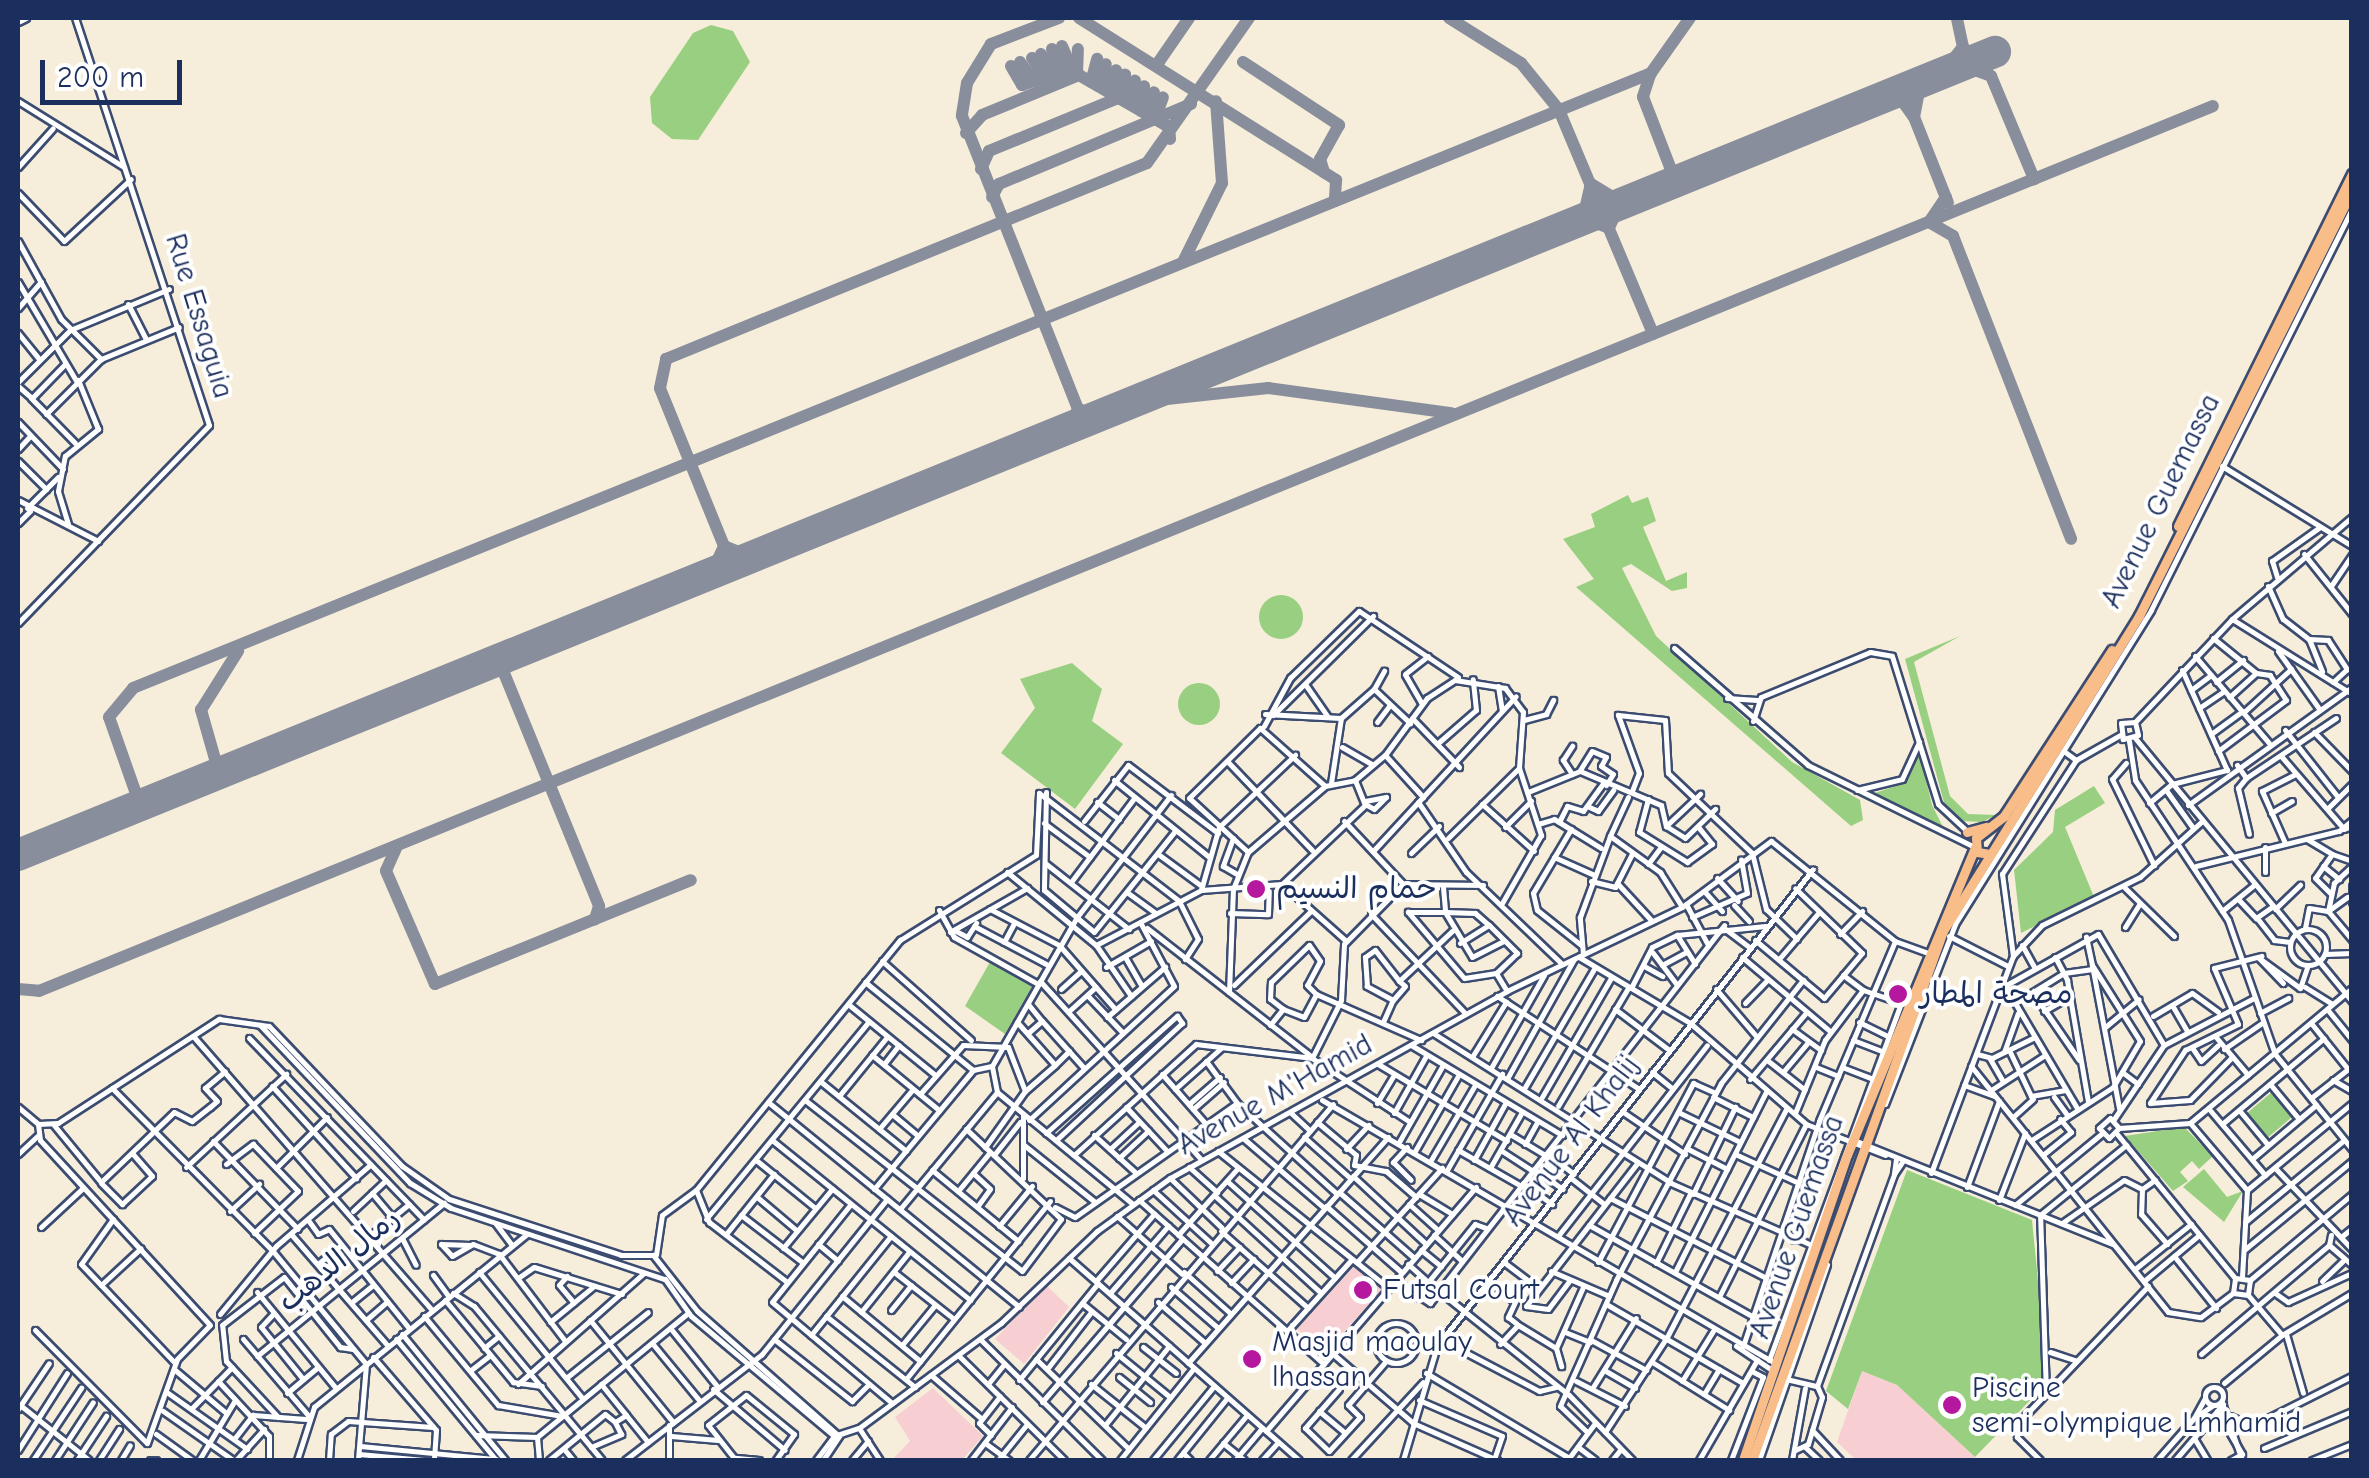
<!DOCTYPE html>
<meta charset="utf-8">
<style>
body{margin:0}
#map{position:relative;width:2369px;height:1478px;overflow:hidden;background:#f6edda;font-family:"Comic Neue","Playpen Sans Arabic",sans-serif}
div>[style]{position:absolute}
.built>*{inset:0;background:#f7cfd2}
.green>*{inset:0;background:#99cf80}
.round{border-radius:50%}
.taxiway>*{height:12px;margin:-6px;padding:0 6px;transform-origin:6px;border-radius:6px;background:#888e9c}
.runway>*{height:32px;margin:-16px;padding:0 16px;transform-origin:16px;border-radius:16px;background:#888e9c}
.roads{filter:drop-shadow(2px 0 #3c4c71) drop-shadow(-2px 0 #3c4c71) drop-shadow(0 2px #3c4c71) drop-shadow(0 -2px #3c4c71)}
.minor>*{height:5px;margin:-2.5px;padding:0 2.5px;transform-origin:2.5px;border-radius:2.5px;background:#fff}
.minor>.ring{margin:-2.5px;padding:0;box-sizing:content-box;background:none;border:5px solid #fff;border-radius:50%}
.major>*{height:9px;margin:-4.5px;padding:0 4.5px;transform-origin:4.5px;border-radius:4.5px;background:#f8bd88}
.dots>*{width:28px;height:28px;translate:-50% -50%;box-sizing:border-box;border:5px solid #fff;border-radius:50%}
span{translate:-50% -50%;white-space:nowrap;text-align:center;line-height:1.15;-webkit-text-stroke:8px #fff;paint-order:stroke}
.street-label{font-size:30px;color:#1b2f5e}
.poi-label{font-size:30px;color:#1b2f5e}
.left{translate:0 -50%;text-align:left}
.frame{position:absolute;inset:0;border:20px solid #1b2f5e;pointer-events:none}
.scale{position:absolute;left:40px;top:60px;width:142px;height:45px;box-sizing:border-box;border:5px solid #1b2f5e;border-top:0;padding-left:12px;font-size:30px;line-height:35px;white-space:nowrap;color:#1b2f5e;-webkit-text-stroke:8px #fff;paint-order:stroke}
</style>
<div id="map">
<div class="built">
<i style="clip-path:polygon(1357px 1263px,1382px 1289px,1325px 1353px,1297px 1329px)"></i>
<i style="clip-path:polygon(1047px 1286px,1069px 1307px,1024px 1364px,995px 1339px)"></i>
<i style="clip-path:polygon(1862px 1371px,1897px 1385px,1978px 1460px,1856px 1460px,1837px 1442px)"></i>
<i style="clip-path:polygon(933px 1388px,983px 1436px,962px 1460px,892px 1460px,910px 1441px,895px 1417px)"></i>
</div>
<div class="green">
<i style="clip-path:polygon(711px 25px,733px 31px,750px 62px,698px 140px,672px 139px,652px 123px,650px 97px,693px 33px)"></i>
<i style="clip-path:polygon(1628px 495px,1632px 503px,1648px 497px,1656px 521px,1643px 527px,1666px 581px,1687px 572px,1687px 588px,1672px 591px,1631px 564px,1622px 568px,1656px 636px,1792px 762px,1860px 800px,1863px 820px,1851px 826px,1576px 587px,1594px 579px,1563px 539px,1595px 527px,1591px 514px)"></i>
<i class="round" style="left:1259px;top:595px;width:44px;height:44px"></i>
<i style="clip-path:polygon(1960px 636px,1914px 662px,1950px 796px,1968px 814px,1997px 815px,1981px 822px,1962px 821px,1945px 806px,1905px 659px)"></i>
<i style="clip-path:polygon(1072px 663px,1102px 689px,1092px 721px,1123px 744px,1075px 809px,1001px 753px,1035px 708px,1020px 679px)"></i>
<i class="round" style="left:1178px;top:683px;width:42px;height:42px"></i>
<i style="clip-path:polygon(1920px 754px,1932px 805px,1943px 827px,1869px 795px,1899px 785px)"></i>
<i style="clip-path:polygon(2094px 786px,2105px 803px,2065px 827px,2094px 897px,2021px 933px,2014px 870px,2053px 832px,2055px 810px)"></i>
<i style="clip-path:polygon(990px 962px,1033px 985px,1005px 1034px,965px 1006px)"></i>
<i style="clip-path:polygon(2272px 1092px,2292px 1117px,2266px 1139px,2246px 1114px)"></i>
<i style="clip-path:polygon(2184px 1127px,2213px 1156px,2199px 1169px,2192px 1161px,2180px 1172px,2188px 1181px,2173px 1191px,2125px 1136px)"></i>
<i style="clip-path:polygon(2204px 1169px,2227px 1197px,2243px 1191px,2224px 1222px,2183px 1187px)"></i>
<i style="clip-path:polygon(1907px 1170px,2032px 1220px,2047px 1371px,2042px 1388px,1975px 1457px,1897px 1385px,1862px 1371px,1848px 1409px,1826px 1391px)"></i>
</div>
<div class="taxiway">
<i style="left:1059px;top:18px;width:73px;rotate:159.1deg"></i>
<i style="left:991px;top:44px;width:46px;rotate:121.6deg"></i>
<i style="left:967px;top:83px;width:33px;rotate:99deg"></i>
<i style="left:962px;top:116px;width:315px;rotate:68.4deg"></i>
<i style="left:1079px;top:18px;width:304px;rotate:32.2deg"></i>
<i style="left:1336px;top:180px;width:21px;rotate:93deg"></i>
<i style="left:1449px;top:18px;width:85px;rotate:32deg"></i>
<i style="left:1521px;top:63px;width:60px;rotate:51deg"></i>
<i style="left:1559px;top:110px;width:243px;rotate:67.2deg"></i>
<i style="left:1062px;top:46px;width:25px;rotate:67deg"></i>
<i style="left:1052px;top:49px;width:24px;rotate:60deg"></i>
<i style="left:1041px;top:54px;width:23px;rotate:50deg"></i>
<i style="left:1032px;top:58px;width:23px;rotate:56deg"></i>
<i style="left:1020px;top:62px;width:24px;rotate:54deg"></i>
<i style="left:1243px;top:62px;width:115px;rotate:33.3deg"></i>
<i style="left:1339px;top:125px;width:39px;rotate:119deg"></i>
<i style="left:1320px;top:159px;width:14px;rotate:73deg"></i>
<i style="left:1158px;top:63px;width:55px;rotate:-55.4deg"></i>
<i style="left:1961px;top:65px;width:32px;rotate:20deg"></i>
<i style="left:1991px;top:76px;width:112px;rotate:67.3deg"></i>
<i style="left:1011px;top:66px;width:22px;rotate:60deg"></i>
<i style="left:1022px;top:85px;width:48px;rotate:-19.6deg"></i>
<i style="left:1067px;top:69px;width:13px;rotate:27deg"></i>
<i style="left:1944px;top:71px;width:31px;rotate:-52deg"></i>
<i style="left:1963px;top:47px;width:30px;rotate:-102deg"></i>
<i style="left:1077px;top:74px;width:25px;rotate:-88deg"></i>
<i style="left:1650px;top:75px;width:23px;rotate:108deg"></i>
<i style="left:1643px;top:97px;width:89px;rotate:68.9deg"></i>
<i style="left:1091px;top:82px;width:24px;rotate:-75deg"></i>
<i style="left:1102px;top:88px;width:24px;rotate:-81deg"></i>
<i style="left:1113px;top:95px;width:25px;rotate:-83deg"></i>
<i style="left:1884px;top:96px;width:16px;rotate:7deg"></i>
<i style="left:1900px;top:98px;width:24px;rotate:54deg"></i>
<i style="left:1914px;top:117px;width:37px;rotate:-79deg"></i>
<i style="left:1120px;top:99px;width:25px;rotate:-78deg"></i>
<i style="left:1130px;top:104px;width:24px;rotate:-78deg"></i>
<i style="left:1141px;top:111px;width:25px;rotate:-83deg"></i>
<i style="left:1150px;top:117px;width:25px;rotate:-81deg"></i>
<i style="left:1914px;top:117px;width:92px;rotate:68.4deg"></i>
<i style="left:1155px;top:119px;width:23px;rotate:-70deg"></i>
<i style="left:966px;top:133px;width:24px;rotate:-48deg"></i>
<i style="left:982px;top:115px;width:105px;rotate:-22.4deg"></i>
<i style="left:1079px;top:75px;width:104px;rotate:30deg"></i>
<i style="left:1169px;top:127px;width:12px;rotate:85deg"></i>
<i style="left:981px;top:169px;width:20px;rotate:-66deg"></i>
<i style="left:989px;top:151px;width:139px;rotate:-22.3deg"></i>
<i style="left:1591px;top:184px;width:35px;rotate:31deg"></i>
<i style="left:1621px;top:202px;width:29px;rotate:115deg"></i>
<i style="left:1609px;top:228px;width:28px;rotate:-159deg"></i>
<i style="left:1583px;top:218px;width:35px;rotate:-77deg"></i>
<i style="left:992px;top:197px;width:15px;rotate:-62deg"></i>
<i style="left:999px;top:184px;width:208px;rotate:-22.6deg"></i>
<i style="left:1946px;top:197px;width:30px;rotate:124deg"></i>
<i style="left:1929px;top:222px;width:28px;rotate:30deg"></i>
<i style="left:1953px;top:236px;width:325px;rotate:68.7deg"></i>
<i style="left:1184px;top:260px;width:86px;rotate:-63.7deg"></i>
<i style="left:1222px;top:183px;width:82px;rotate:-94.2deg"></i>
<i style="left:1130px;top:403px;width:139px;rotate:-6.2deg"></i>
<i style="left:1268px;top:388px;width:185px;rotate:7.8deg"></i>
<i style="left:1069px;top:427px;width:20px;rotate:-63deg"></i>
<i style="left:1078px;top:409px;width:19px;rotate:18deg"></i>
<i style="left:724px;top:546px;width:170px;rotate:-112.1deg"></i>
<i style="left:660px;top:388px;width:30px;rotate:-78deg"></i>
<i style="left:666px;top:359px;width:519px;rotate:-22.17deg"></i>
<i style="left:1147px;top:163px;width:177px;rotate:-54.9deg"></i>
<i style="left:712px;top:572px;width:29px;rotate:-65deg"></i>
<i style="left:724px;top:546px;width:27px;rotate:22deg"></i>
<i style="left:488px;top:663px;width:19px;rotate:32deg"></i>
<i style="left:504px;top:673px;width:18px;rotate:-81deg"></i>
<i style="left:504px;top:673px;width:252px;rotate:67.8deg"></i>
<i style="left:599px;top:906px;width:14px;rotate:107deg"></i>
<i style="left:219px;top:773px;width:66px;rotate:-105.9deg"></i>
<i style="left:201px;top:710px;width:70px;rotate:-57.9deg"></i>
<i style="left:140px;top:805px;width:93px;rotate:-109.4deg"></i>
<i style="left:109px;top:717px;width:38px;rotate:-50deg"></i>
<i style="left:133px;top:688px;width:1638px;rotate:-22.05deg"></i>
<i style="left:1651px;top:73px;width:67px;rotate:-54.7deg"></i>
<i style="left:397px;top:846px;width:27px;rotate:114deg"></i>
<i style="left:386px;top:871px;width:123px;rotate:66.6deg"></i>
<i style="left:435px;top:984px;width:276px;rotate:-22.1deg"></i>
<i style="left:18px;top:989px;width:21px;rotate:5deg"></i>
<i style="left:39px;top:991px;width:2347px;rotate:-22.15deg"></i>
</div>
<div class="runway">
<i style="left:18px;top:855px;width:2134px;rotate:-22.11deg"></i>
</div>
<div class="roads">
<div class="minor">
<i style="left:18px;top:22px;width:9px;rotate:-27deg"></i>
<i style="left:18px;top:101px;width:125px;rotate:31.9deg"></i>
<i style="left:18px;top:167px;width:52px;rotate:-48.1deg"></i>
<i style="left:18px;top:193px;width:66px;rotate:46.2deg"></i>
<i style="left:64px;top:241px;width:91px;rotate:-42.8deg"></i>
<i style="left:18px;top:241px;width:89px;rotate:61.1deg"></i>
<i style="left:61px;top:319px;width:57px;rotate:45deg"></i>
<i style="left:18px;top:282px;width:116px;rotate:59.5deg"></i>
<i style="left:128px;top:304px;width:39px;rotate:63deg"></i>
<i style="left:18px;top:308px;width:35px;rotate:-49deg"></i>
<i style="left:18px;top:333px;width:33px;rotate:51deg"></i>
<i style="left:18px;top:382px;width:74px;rotate:-45deg"></i>
<i style="left:70px;top:330px;width:107px;rotate:-22.5deg"></i>
<i style="left:18px;top:386px;width:18px;rotate:41deg"></i>
<i style="left:32px;top:398px;width:46px;rotate:-45.9deg"></i>
<i style="left:31px;top:398px;width:63px;rotate:45.6deg"></i>
<i style="left:46px;top:414px;width:78px;rotate:-45deg"></i>
<i style="left:101px;top:359px;width:84px;rotate:-22.3deg"></i>
<i style="left:18px;top:422px;width:65px;rotate:46.2deg"></i>
<i style="left:18px;top:449px;width:16px;rotate:-47deg"></i>
<i style="left:18px;top:461px;width:40px;rotate:45deg"></i>
<i style="left:2222px;top:466px;width:153px;rotate:31.6deg"></i>
<i style="left:18px;top:500px;width:90px;rotate:27.1deg"></i>
<i style="left:27px;top:508px;width:44px;rotate:-45deg"></i>
<i style="left:18px;top:523px;width:17px;rotate:-45deg"></i>
<i style="left:68px;top:524px;width:34px;rotate:-107deg"></i>
<i style="left:58px;top:491px;width:36px;rotate:-79deg"></i>
<i style="left:65px;top:456px;width:43px;rotate:-39.3deg"></i>
<i style="left:98px;top:429px;width:53px;rotate:-112.2deg"></i>
<i style="left:2304px;top:554px;width:77px;rotate:51.3deg"></i>
<i style="left:2277px;top:577px;width:17px;rotate:-107deg"></i>
<i style="left:2272px;top:561px;width:59px;rotate:-35.3deg"></i>
<i style="left:2268px;top:586px;width:36px;rotate:66deg"></i>
<i style="left:2283px;top:619px;width:33px;rotate:38deg"></i>
<i style="left:2309px;top:639px;width:19px;rotate:3deg"></i>
<i style="left:2328px;top:640px;width:35px;rotate:57deg"></i>
<i style="left:2347px;top:669px;width:19px;rotate:137deg"></i>
<i style="left:2331px;top:586px;width:37px;rotate:-56deg"></i>
<i style="left:2232px;top:619px;width:142px;rotate:32deg"></i>
<i style="left:18px;top:623px;width:275px;rotate:-46deg"></i>
<i style="left:209px;top:425px;width:428px;rotate:-108.2deg"></i>
<i style="left:2213px;top:638px;width:55px;rotate:39.1deg"></i>
<i style="left:2256px;top:673px;width:36px;rotate:138deg"></i>
<i style="left:2309px;top:639px;width:35px;rotate:68deg"></i>
<i style="left:1674px;top:648px;width:178px;rotate:41.1deg"></i>
<i style="left:1808px;top:765px;width:186px;rotate:26.2deg"></i>
<i style="left:2278px;top:651px;width:69px;rotate:54.5deg"></i>
<i style="left:2195px;top:656px;width:114px;rotate:49.6deg"></i>
<i style="left:2182px;top:670px;width:110px;rotate:65.8deg"></i>
<i style="left:2216px;top:682px;width:35px;rotate:-39deg"></i>
<i style="left:1305px;top:684px;width:40px;rotate:55.1deg"></i>
<i style="left:1498px;top:686px;width:25px;rotate:81deg"></i>
<i style="left:1374px;top:689px;width:21px;rotate:-61deg"></i>
<i style="left:2191px;top:690px;width:25px;rotate:-37deg"></i>
<i style="left:1727px;top:698px;width:30px;rotate:4deg"></i>
<i style="left:1422px;top:704px;width:34px;rotate:-120deg"></i>
<i style="left:1405px;top:674px;width:29px;rotate:-38deg"></i>
<i style="left:2199px;top:708px;width:30px;rotate:-34deg"></i>
<i style="left:2244px;top:712px;width:64px;rotate:-42.5deg"></i>
<i style="left:1265px;top:714px;width:76px;rotate:3deg"></i>
<i style="left:1341px;top:718px;width:44px;rotate:-41.3deg"></i>
<i style="left:1374px;top:689px;width:50px;rotate:43.4deg"></i>
<i style="left:1273px;top:715px;width:141px;rotate:-44.7deg"></i>
<i style="left:1412px;top:718px;width:68px;rotate:46.2deg"></i>
<i style="left:1524px;top:720px;width:23px;rotate:-15deg"></i>
<i style="left:1546px;top:714px;width:16px;rotate:-63deg"></i>
<i style="left:1753px;top:721px;width:25px;rotate:-72deg"></i>
<i style="left:1761px;top:697px;width:118px;rotate:-22.4deg"></i>
<i style="left:1870px;top:652px;width:22px;rotate:10deg"></i>
<i style="left:1892px;top:656px;width:155px;rotate:72.7deg"></i>
<i style="left:1938px;top:804px;width:40px;rotate:43deg"></i>
<i style="left:1377px;top:722px;width:20px;rotate:-53deg"></i>
<i style="left:2135px;top:722px;width:13px;rotate:77deg"></i>
<i style="left:2138px;top:735px;width:16px;rotate:165deg"></i>
<i style="left:2123px;top:739px;width:16px;rotate:-97deg"></i>
<i style="left:2121px;top:723px;width:14px;rotate:-4deg"></i>
<i style="left:2135px;top:722px;width:141px;rotate:-46.7deg"></i>
<i style="left:2232px;top:619px;width:157px;rotate:-40.4deg"></i>
<i style="left:1264px;top:726px;width:55px;rotate:-61.6deg"></i>
<i style="left:1290px;top:678px;width:96px;rotate:-44.2deg"></i>
<i style="left:1359px;top:611px;width:119px;rotate:33.7deg"></i>
<i style="left:2285px;top:730px;width:85px;rotate:51.7deg"></i>
<i style="left:2314px;top:732px;width:54px;rotate:45.7deg"></i>
<i style="left:2211px;top:734px;width:39px;rotate:-36deg"></i>
<i style="left:2135px;top:738px;width:341px;rotate:50.5deg"></i>
<i style="left:2129px;top:741px;width:39px;rotate:81deg"></i>
<i style="left:2135px;top:780px;width:168px;rotate:56.4deg"></i>
<i style="left:2228px;top:920px;width:142px;rotate:70.7deg"></i>
<i style="left:2275px;top:1054px;width:122px;rotate:51deg"></i>
<i style="left:1438px;top:743px;width:50px;rotate:-41deg"></i>
<i style="left:1476px;top:710px;width:31px;rotate:-96deg"></i>
<i style="left:1342px;top:747px;width:34px;rotate:30deg"></i>
<i style="left:2218px;top:751px;width:85px;rotate:-36.9deg"></i>
<i style="left:2286px;top:700px;width:30px;rotate:-123deg"></i>
<i style="left:2270px;top:675px;width:14px;rotate:-172deg"></i>
<i style="left:1385px;top:755px;width:57px;rotate:47.9deg"></i>
<i style="left:2281px;top:756px;width:96px;rotate:49.2deg"></i>
<i style="left:2344px;top:829px;width:9px;rotate:-21deg"></i>
<i style="left:2076px;top:760px;width:51px;rotate:-29.6deg"></i>
<i style="left:1227px;top:761px;width:123px;rotate:46.3deg"></i>
<i style="left:2126px;top:763px;width:21px;rotate:131deg"></i>
<i style="left:2112px;top:779px;width:96px;rotate:64deg"></i>
<i style="left:2237px;top:765px;width:16px;rotate:55deg"></i>
<i style="left:2246px;top:778px;width:108px;rotate:-33.7deg"></i>
<i style="left:1580px;top:770px;width:22px;rotate:-58deg"></i>
<i style="left:1592px;top:751px;width:15px;rotate:23deg"></i>
<i style="left:1606px;top:757px;width:10px;rotate:119deg"></i>
<i style="left:1601px;top:766px;width:14px;rotate:34deg"></i>
<i style="left:1613px;top:774px;width:13px;rotate:122deg"></i>
<i style="left:1572px;top:774px;width:17px;rotate:-123deg"></i>
<i style="left:1563px;top:760px;width:17px;rotate:-57deg"></i>
<i style="left:2246px;top:778px;width:13px;rotate:129deg"></i>
<i style="left:2238px;top:788px;width:47px;rotate:76.6deg"></i>
<i style="left:1114px;top:780px;width:122px;rotate:39deg"></i>
<i style="left:1331px;top:783px;width:66px;rotate:-81.3deg"></i>
<i style="left:1857px;top:790px;width:46px;rotate:-13.7deg"></i>
<i style="left:1902px;top:779px;width:41px;rotate:-65.3deg"></i>
<i style="left:2166px;top:790px;width:47px;rotate:54.6deg"></i>
<i style="left:1632px;top:791px;width:19px;rotate:-69deg"></i>
<i style="left:1639px;top:773px;width:62px;rotate:-109.9deg"></i>
<i style="left:1618px;top:715px;width:47px;rotate:6.1deg"></i>
<i style="left:1665px;top:720px;width:53px;rotate:86.8deg"></i>
<i style="left:1668px;top:773px;width:116px;rotate:43.6deg"></i>
<i style="left:1752px;top:853px;width:58px;rotate:76deg"></i>
<i style="left:1766px;top:909px;width:43px;rotate:44.1deg"></i>
<i style="left:1046px;top:792px;width:98px;rotate:91.2deg"></i>
<i style="left:1044px;top:890px;width:65px;rotate:40deg"></i>
<i style="left:1094px;top:932px;width:129px;rotate:-51.3deg"></i>
<i style="left:1528px;top:792px;width:56px;rotate:-22deg"></i>
<i style="left:1580px;top:771px;width:88px;rotate:22.8deg"></i>
<i style="left:1661px;top:805px;width:22px;rotate:77deg"></i>
<i style="left:1666px;top:826px;width:22px;rotate:32deg"></i>
<i style="left:1685px;top:838px;width:42px;rotate:-44deg"></i>
<i style="left:1628px;top:797px;width:43px;rotate:114.8deg"></i>
<i style="left:1610px;top:836px;width:62px;rotate:35.8deg"></i>
<i style="left:1660px;top:872px;width:41px;rotate:57.8deg"></i>
<i style="left:1648px;top:799px;width:34px;rotate:105deg"></i>
<i style="left:1639px;top:832px;width:57px;rotate:32deg"></i>
<i style="left:1687px;top:862px;width:31px;rotate:-36deg"></i>
<i style="left:1712px;top:844px;width:22px;rotate:-129deg"></i>
<i style="left:1097px;top:802px;width:28px;rotate:38deg"></i>
<i style="left:1418px;top:802px;width:85px;rotate:55.6deg"></i>
<i style="left:1466px;top:872px;width:133px;rotate:43.8deg"></i>
<i style="left:2149px;top:803px;width:30px;rotate:-40deg"></i>
<i style="left:2172px;top:784px;width:57px;rotate:-14.3deg"></i>
<i style="left:1365px;top:804px;width:10px;rotate:29deg"></i>
<i style="left:1374px;top:809px;width:17px;rotate:-45deg"></i>
<i style="left:1386px;top:797px;width:20px;rotate:169deg"></i>
<i style="left:1482px;top:804px;width:70px;rotate:42.1deg"></i>
<i style="left:2188px;top:805px;width:202px;rotate:-35.7deg"></i>
<i style="left:1587px;top:806px;width:12px;rotate:24deg"></i>
<i style="left:1598px;top:811px;width:26px;rotate:-54deg"></i>
<i style="left:2329px;top:807px;width:33px;rotate:-45deg"></i>
<i style="left:2271px;top:813px;width:24px;rotate:-30deg"></i>
<i style="left:1084px;top:821px;width:71px;rotate:-51.8deg"></i>
<i style="left:1128px;top:765px;width:113px;rotate:37.1deg"></i>
<i style="left:1344px;top:821px;width:86px;rotate:46.9deg"></i>
<i style="left:1559px;top:822px;width:18px;rotate:-63deg"></i>
<i style="left:1567px;top:806px;width:17px;rotate:17deg"></i>
<i style="left:1583px;top:811px;width:34px;rotate:-54deg"></i>
<i style="left:1044px;top:823px;width:57px;rotate:36.5deg"></i>
<i style="left:1538px;top:824px;width:17px;rotate:-17deg"></i>
<i style="left:1554px;top:819px;width:55px;rotate:31.7deg"></i>
<i style="left:1666px;top:826px;width:47px;rotate:-43.3deg"></i>
<i style="left:1505px;top:827px;width:37px;rotate:-45deg"></i>
<i style="left:1571px;top:829px;width:74px;rotate:120.7deg"></i>
<i style="left:1533px;top:893px;width:17px;rotate:77deg"></i>
<i style="left:1537px;top:910px;width:56px;rotate:38.5deg"></i>
<i style="left:1233px;top:838px;width:30px;rotate:110deg"></i>
<i style="left:1223px;top:866px;width:16px;rotate:30deg"></i>
<i style="left:1448px;top:838px;width:100px;rotate:-44.6deg"></i>
<i style="left:2307px;top:839px;width:29px;rotate:31deg"></i>
<i style="left:2332px;top:854px;width:29px;rotate:125deg"></i>
<i style="left:2315px;top:878px;width:21px;rotate:45deg"></i>
<i style="left:2285px;top:843px;width:57px;rotate:-113.9deg"></i>
<i style="left:2262px;top:791px;width:36px;rotate:-27deg"></i>
<i style="left:1374px;top:850px;width:209px;rotate:-47.3deg"></i>
<i style="left:1248px;top:852px;width:80px;rotate:-137.5deg"></i>
<i style="left:1189px;top:798px;width:100px;rotate:-44.6deg"></i>
<i style="left:1260px;top:728px;width:87px;rotate:41.7deg"></i>
<i style="left:1411px;top:853px;width:39px;rotate:-44deg"></i>
<i style="left:1158px;top:854px;width:52px;rotate:36.4deg"></i>
<i style="left:2332px;top:854px;width:21px;rotate:19deg"></i>
<i style="left:1554px;top:857px;width:42px;rotate:24.1deg"></i>
<i style="left:1045px;top:863px;width:107px;rotate:38.2deg"></i>
<i style="left:1648px;top:864px;width:21px;rotate:-53deg"></i>
<i style="left:2196px;top:866px;width:147px;rotate:-13.8deg"></i>
<i style="left:2339px;top:831px;width:17px;rotate:-40deg"></i>
<i style="left:2323px;top:866px;width:21px;rotate:39deg"></i>
<i style="left:2352px;top:866px;width:25px;rotate:137deg"></i>
<i style="left:2334px;top:883px;width:29px;rotate:102deg"></i>
<i style="left:2328px;top:911px;width:38px;rotate:50deg"></i>
<i style="left:1007px;top:872px;width:115px;rotate:39.4deg"></i>
<i style="left:1096px;top:945px;width:62px;rotate:55.5deg"></i>
<i style="left:2265px;top:872px;width:25px;rotate:-90deg"></i>
<i style="left:1717px;top:878px;width:31px;rotate:48deg"></i>
<i style="left:1591px;top:881px;width:25px;rotate:14deg"></i>
<i style="left:1615px;top:887px;width:37px;rotate:-63deg"></i>
<i style="left:1071px;top:882px;width:106px;rotate:-53deg"></i>
<i style="left:1617px;top:883px;width:52px;rotate:47.4deg"></i>
<i style="left:1282px;top:884px;width:86px;rotate:41.7deg"></i>
<i style="left:2352px;top:886px;width:16px;rotate:90deg"></i>
<i style="left:1443px;top:887px;width:25px;rotate:85deg"></i>
<i style="left:1445px;top:912px;width:30px;rotate:2deg"></i>
<i style="left:1475px;top:913px;width:18px;rotate:41deg"></i>
<i style="left:1489px;top:925px;width:40px;rotate:45deg"></i>
<i style="left:1517px;top:953px;width:29px;rotate:136deg"></i>
<i style="left:1496px;top:973px;width:32px;rotate:171deg"></i>
<i style="left:1464px;top:978px;width:87px;rotate:-130.3deg"></i>
<i style="left:1408px;top:912px;width:37px"></i>
<i style="left:1445px;top:912px;width:52px;rotate:59deg"></i>
<i style="left:1472px;top:957px;width:36px;rotate:-27deg"></i>
<i style="left:2124px;top:887px;width:70px;rotate:44.4deg"></i>
<i style="left:1201px;top:890px;width:66px;rotate:-74.1deg"></i>
<i style="left:1219px;top:827px;width:105px;rotate:-43.5deg"></i>
<i style="left:1704px;top:891px;width:27px;rotate:48deg"></i>
<i style="left:1128px;top:893px;width:34px;rotate:36deg"></i>
<i style="left:2239px;top:900px;width:25px;rotate:47deg"></i>
<i style="left:2256px;top:918px;width:21px;rotate:-35deg"></i>
<i style="left:1686px;top:904px;width:47px;rotate:61.8deg"></i>
<i style="left:1734px;top:905px;width:22px;rotate:47deg"></i>
<i style="left:990px;top:909px;width:78px;rotate:27.6deg"></i>
<i style="left:1059px;top:945px;width:86px;rotate:48.8deg"></i>
<i style="left:2275px;top:909px;width:35px;rotate:-44deg"></i>
<i style="left:939px;top:910px;width:31px;rotate:61deg"></i>
<i style="left:954px;top:937px;width:96px;rotate:29.2deg"></i>
<i style="left:2222px;top:911px;width:41px;rotate:-39.1deg"></i>
<i style="left:1230px;top:913px;width:38px;rotate:2deg"></i>
<i style="left:1268px;top:914px;width:23px;rotate:-88deg"></i>
<i style="left:1371px;top:914px;width:137px;rotate:46.5deg"></i>
<i style="left:1692px;top:917px;width:60px;rotate:-23.6deg"></i>
<i style="left:1747px;top:893px;width:34px;rotate:-100deg"></i>
<i style="left:2257px;top:918px;width:28px;rotate:52deg"></i>
<i style="left:2274px;top:940px;width:16px;rotate:7deg"></i>
<i style="left:974px;top:926px;width:84px;rotate:27.8deg"></i>
<i style="left:2125px;top:927px;width:28px;rotate:-58deg"></i>
<i style="left:1147px;top:928px;width:209px;rotate:38deg"></i>
<i style="left:1724px;top:928px;width:31px;rotate:37deg"></i>
<i style="left:2305px;top:928px;width:20px;rotate:-79deg"></i>
<i style="left:2309px;top:908px;width:19px;rotate:9deg"></i>
<i style="left:2328px;top:911px;width:24px;rotate:-36deg"></i>
<i class="ring" style="left:2290px;top:929px;width:31px;height:31px"></i>
<i style="left:954px;top:930px;width:15px;rotate:28deg"></i>
<i style="left:967px;top:937px;width:17px;rotate:-57deg"></i>
<i style="left:950px;top:932px;width:89px;rotate:-29.7deg"></i>
<i style="left:1840px;top:934px;width:32px;rotate:-46deg"></i>
<i style="left:1677px;top:935px;width:34px;rotate:58deg"></i>
<i style="left:1949px;top:936px;width:66px;rotate:27deg"></i>
<i style="left:1755px;top:940px;width:90px;rotate:40deg"></i>
<i style="left:1824px;top:998px;width:59px;rotate:-49.8deg"></i>
<i style="left:1862px;top:953px;width:93px;rotate:-135.9deg"></i>
<i style="left:1004px;top:942px;width:21px;rotate:-62deg"></i>
<i style="left:1460px;top:943px;width:34px;rotate:-32deg"></i>
<i style="left:1096px;top:945px;width:119px;rotate:-27.6deg"></i>
<i style="left:1201px;top:890px;width:81px;rotate:-4.2deg"></i>
<i style="left:1282px;top:884px;width:115px;rotate:-43.6deg"></i>
<i style="left:1365px;top:805px;width:27px;rotate:-112deg"></i>
<i style="left:2022px;top:945px;width:26px;rotate:61deg"></i>
<i style="left:1653px;top:953px;width:40px;rotate:53deg"></i>
<i style="left:1583px;top:954px;width:37px;rotate:-95deg"></i>
<i style="left:1580px;top:917px;width:86px;rotate:-69.7deg"></i>
<i style="left:2325px;top:954px;width:27px;rotate:-2deg"></i>
<i style="left:2013px;top:956px;width:83px;rotate:-97.6deg"></i>
<i style="left:2002px;top:874px;width:136px;rotate:-57deg"></i>
<i style="left:2076px;top:760px;width:14px;rotate:-144deg"></i>
<i style="left:1125px;top:957px;width:32px;rotate:60deg"></i>
<i style="left:1579px;top:957px;width:129px;rotate:30.7deg"></i>
<i style="left:1690px;top:1023px;width:154px;rotate:41deg"></i>
<i style="left:1806px;top:1124px;width:85px;rotate:21.4deg"></i>
<i style="left:1742px;top:957px;width:115px;rotate:40.1deg"></i>
<i style="left:2055px;top:957px;width:26px;rotate:62deg"></i>
<i style="left:2067px;top:980px;width:124px;rotate:80.2deg"></i>
<i style="left:1779px;top:959px;width:62px;rotate:-49.6deg"></i>
<i style="left:882px;top:961px;width:119px;rotate:41.6deg"></i>
<i style="left:1662px;top:965px;width:27px;rotate:-28deg"></i>
<i style="left:2092px;top:965px;width:146px;rotate:79.3deg"></i>
<i style="left:1644px;top:966px;width:21px;rotate:29deg"></i>
<i style="left:1106px;top:967px;width:52px;rotate:-30deg"></i>
<i style="left:1496px;top:973px;width:21px;rotate:59deg"></i>
<i style="left:1843px;top:975px;width:25px;rotate:37deg"></i>
<i style="left:1040px;top:981px;width:241px;rotate:47.9deg"></i>
<i style="left:865px;top:982px;width:139px;rotate:39.2deg"></i>
<i style="left:2283px;top:983px;width:35px;rotate:-134deg"></i>
<i style="left:2259px;top:958px;width:51px;rotate:36.2deg"></i>
<i style="left:2300px;top:988px;width:24px;rotate:-71deg"></i>
<i style="left:1234px;top:985px;width:107px;rotate:-43.9deg"></i>
<i style="left:2005px;top:986px;width:142px;rotate:59.5deg"></i>
<i style="left:2305px;top:987px;width:32px;rotate:32deg"></i>
<i style="left:1631px;top:988px;width:46px;rotate:-62.9deg"></i>
<i style="left:1652px;top:947px;width:28px;rotate:-26deg"></i>
<i style="left:1677px;top:935px;width:89px;rotate:-5.8deg"></i>
<i style="left:2001px;top:988px;width:111px;rotate:-29.1deg"></i>
<i style="left:2098px;top:934px;width:129px;rotate:59.3deg"></i>
<i style="left:1061px;top:989px;width:27px;rotate:-42deg"></i>
<i style="left:1716px;top:989px;width:62px;rotate:49.6deg"></i>
<i style="left:1229px;top:992px;width:103px;rotate:-87.8deg"></i>
<i style="left:1233px;top:889px;width:40px;rotate:-68deg"></i>
<i style="left:1248px;top:852px;width:101px;rotate:-40.6deg"></i>
<i style="left:1325px;top:786px;width:31px;rotate:-11deg"></i>
<i style="left:1355px;top:780px;width:39px;rotate:-40deg"></i>
<i style="left:1385px;top:755px;width:71px;rotate:-53.6deg"></i>
<i style="left:1427px;top:698px;width:33px;rotate:-33deg"></i>
<i style="left:1455px;top:680px;width:51px;rotate:9.1deg"></i>
<i style="left:1505px;top:688px;width:30px;rotate:53deg"></i>
<i style="left:1523px;top:712px;width:56px;rotate:94.1deg"></i>
<i style="left:1519px;top:768px;width:71px;rotate:71.8deg"></i>
<i style="left:1541px;top:835px;width:78px;rotate:119.8deg"></i>
<i style="left:2033px;top:993px;width:81px;rotate:55.5deg"></i>
<i style="left:1087px;top:995px;width:52px;rotate:46.5deg"></i>
<i style="left:1497px;top:996px;width:170px;rotate:33.2deg"></i>
<i style="left:1393px;top:1000px;width:18px;rotate:-49deg"></i>
<i style="left:1405px;top:986px;width:8px;rotate:-140deg"></i>
<i style="left:1745px;top:1003px;width:32px;rotate:-46deg"></i>
<i style="left:2015px;top:1003px;width:57px;rotate:-31.5deg"></i>
<i style="left:2064px;top:973px;width:27px;rotate:-8deg"></i>
<i style="left:848px;top:1004px;width:112px;rotate:39.2deg"></i>
<i style="left:1028px;top:1004px;width:22px;rotate:51deg"></i>
<i style="left:2172px;top:1005px;width:30px;rotate:60deg"></i>
<i style="left:1283px;top:1009px;width:16px;rotate:-142deg"></i>
<i style="left:1270px;top:999px;width:17px;rotate:-87deg"></i>
<i style="left:1271px;top:982px;width:53px;rotate:-44.2deg"></i>
<i style="left:1309px;top:945px;width:19px;rotate:55deg"></i>
<i style="left:1320px;top:961px;width:27px;rotate:118deg"></i>
<i style="left:1307px;top:985px;width:13px;rotate:45deg"></i>
<i style="left:1615px;top:1009px;width:68px;rotate:37.2deg"></i>
<i style="left:2327px;top:1009px;width:40px;rotate:51deg"></i>
<i style="left:1069px;top:1011px;width:36px;rotate:-42deg"></i>
<i style="left:2044px;top:1011px;width:30px;rotate:-30deg"></i>
<i style="left:2260px;top:1013px;width:32px;rotate:-28deg"></i>
<i style="left:2153px;top:1016px;width:45px;rotate:-30.5deg"></i>
<i style="left:2192px;top:993px;width:32px;rotate:36deg"></i>
<i style="left:1107px;top:1017px;width:77px;rotate:-40.8deg"></i>
<i style="left:1017px;top:1022px;width:57px;rotate:48.5deg"></i>
<i style="left:1055px;top:1065px;width:40px;rotate:139deg"></i>
<i style="left:1383px;top:1022px;width:24px;rotate:-66deg"></i>
<i style="left:1393px;top:1000px;width:30px;rotate:-152deg"></i>
<i style="left:1367px;top:986px;width:29px;rotate:-94deg"></i>
<i style="left:1365px;top:957px;width:12px;rotate:-35deg"></i>
<i style="left:1375px;top:950px;width:39px;rotate:52deg"></i>
<i style="left:1399px;top:981px;width:73px;rotate:-43.3deg"></i>
<i style="left:1859px;top:1022px;width:30px;rotate:26deg"></i>
<i style="left:2311px;top:1023px;width:58px;rotate:51.3deg"></i>
<i style="left:260px;top:1025px;width:218px;rotate:46.5deg"></i>
<i style="left:410px;top:1183px;width:48px;rotate:31.4deg"></i>
<i style="left:451px;top:1208px;width:225px;rotate:18.4deg"></i>
<i style="left:665px;top:1279px;width:45px;rotate:54.9deg"></i>
<i style="left:691px;top:1316px;width:187px;rotate:40deg"></i>
<i style="left:1270px;top:1025px;width:21px;rotate:-51deg"></i>
<i style="left:1283px;top:1009px;width:22px;rotate:21deg"></i>
<i style="left:1304px;top:1017px;width:26px;rotate:-62deg"></i>
<i style="left:1316px;top:994px;width:115px;rotate:23.7deg"></i>
<i style="left:2104px;top:1028px;width:45px;rotate:-39.6deg"></i>
<i style="left:1792px;top:1029px;width:36px;rotate:36deg"></i>
<i style="left:1028px;top:1033px;width:18px;rotate:-41deg"></i>
<i style="left:1042px;top:1021px;width:63px;rotate:48.2deg"></i>
<i style="left:1433px;top:1033px;width:281px;rotate:32.2deg"></i>
<i style="left:1671px;top:1183px;width:158px;rotate:23.8deg"></i>
<i style="left:193px;top:1036px;width:364px;rotate:48.9deg"></i>
<i style="left:2215px;top:1036px;width:51px;rotate:49.8deg"></i>
<i style="left:249px;top:1038px;width:252px;rotate:46.1deg"></i>
<i style="left:1853px;top:1040px;width:30px;rotate:21deg"></i>
<i style="left:1411px;top:1045px;width:176px;rotate:30.8deg"></i>
<i style="left:2193px;top:1049px;width:14px;rotate:56deg"></i>
<i style="left:2201px;top:1061px;width:23px;rotate:-43deg"></i>
<i style="left:2224px;top:1049px;width:46px;rotate:-34.4deg"></i>
<i style="left:2004px;top:1052px;width:41px;rotate:-70.3deg"></i>
<i style="left:2010px;top:1052px;width:49px;rotate:64.5deg"></i>
<i style="left:2031px;top:1096px;width:35px;rotate:-10deg"></i>
<i style="left:1977px;top:1054px;width:16px;rotate:15deg"></i>
<i style="left:1992px;top:1058px;width:46px;rotate:-26deg"></i>
<i style="left:872px;top:1055px;width:87px;rotate:39.4deg"></i>
<i style="left:1472px;top:1057px;width:65px;rotate:-58.3deg"></i>
<i style="left:2232px;top:1057px;width:60px;rotate:134.3deg"></i>
<i style="left:2190px;top:1100px;width:40px;rotate:175.7deg"></i>
<i style="left:2150px;top:1103px;width:64px;rotate:-56.6deg"></i>
<i style="left:2185px;top:1050px;width:59px;rotate:-26.1deg"></i>
<i style="left:2238px;top:1024px;width:61px;rotate:-113.2deg"></i>
<i style="left:2214px;top:968px;width:49px;rotate:-14.3deg"></i>
<i style="left:1990px;top:1059px;width:24px;rotate:60deg"></i>
<i style="left:1767px;top:1060px;width:48px;rotate:38.3deg"></i>
<i style="left:1206px;top:1061px;width:52px;rotate:53.6deg"></i>
<i style="left:1237px;top:1103px;width:135px;rotate:42.3deg"></i>
<i style="left:884px;top:1064px;width:24px;rotate:-52deg"></i>
<i style="left:1378px;top:1064px;width:150px;rotate:30.8deg"></i>
<i style="left:1055px;top:1065px;width:20px;rotate:-45deg"></i>
<i style="left:992px;top:1066px;width:172px;rotate:-60.3deg"></i>
<i style="left:1077px;top:917px;width:154px;rotate:-52.4deg"></i>
<i style="left:1971px;top:1066px;width:315px;rotate:51.3deg"></i>
<i style="left:2168px;top:1312px;width:33px;rotate:9deg"></i>
<i style="left:2201px;top:1317px;width:40px;rotate:-37deg"></i>
<i style="left:2233px;top:1293px;width:15px;rotate:-82deg"></i>
<i style="left:2235px;top:1278px;width:15px;rotate:8deg"></i>
<i style="left:2250px;top:1280px;width:15px;rotate:98deg"></i>
<i style="left:2248px;top:1295px;width:15px;rotate:-172deg"></i>
<i style="left:1816px;top:1067px;width:24px;rotate:22deg"></i>
<i style="left:1842px;top:1067px;width:31px;rotate:21deg"></i>
<i style="left:1491px;top:1068px;width:107px;rotate:-60.3deg"></i>
<i style="left:1652px;top:1072px;width:26px;rotate:39deg"></i>
<i style="left:1783px;top:1072px;width:39px;rotate:-50deg"></i>
<i style="left:2122px;top:1072px;width:20px;rotate:37deg"></i>
<i style="left:1162px;top:1074px;width:67px;rotate:48.7deg"></i>
<i style="left:1508px;top:1077px;width:135px;rotate:-60.8deg"></i>
<i style="left:1750px;top:1079px;width:85px;rotate:-49.8deg"></i>
<i style="left:2333px;top:1080px;width:22px;rotate:30deg"></i>
<i style="left:820px;top:1081px;width:111px;rotate:39.1deg"></i>
<i style="left:2270px;top:1084px;width:45px;rotate:50.4deg"></i>
<i style="left:1964px;top:1085px;width:32px;rotate:20deg"></i>
<i style="left:272px;top:1086px;width:125px;rotate:47.6deg"></i>
<i style="left:1525px;top:1087px;width:137px;rotate:-59.7deg"></i>
<i style="left:112px;top:1088px;width:228px;rotate:45.4deg"></i>
<i style="left:272px;top:1250px;width:148px;rotate:50.5deg"></i>
<i style="left:366px;top:1364px;width:96px;rotate:94.8deg"></i>
<i style="left:1175px;top:1089px;width:62px;rotate:-41.7deg"></i>
<i style="left:1991px;top:1090px;width:64px;rotate:-32.9deg"></i>
<i style="left:997px;top:1092px;width:176px;rotate:39.5deg"></i>
<i style="left:920px;top:1094px;width:65px;rotate:-48.7deg"></i>
<i style="left:963px;top:1045px;width:45px;rotate:2.5deg"></i>
<i style="left:1008px;top:1047px;width:47px;rotate:68.9deg"></i>
<i style="left:1025px;top:1091px;width:69px;rotate:125.5deg"></i>
<i style="left:839px;top:1096px;width:76px;rotate:-50.9deg"></i>
<i style="left:1542px;top:1097px;width:138px;rotate:-59.9deg"></i>
<i style="left:1713px;top:1097px;width:45px;rotate:26.6deg"></i>
<i style="left:2054px;top:1097px;width:22px;rotate:54deg"></i>
<i style="left:2311px;top:1098px;width:52px;rotate:-38deg"></i>
<i style="left:805px;top:1100px;width:276px;rotate:38.2deg"></i>
<i style="left:1022px;top:1271px;width:65px;rotate:-53.1deg"></i>
<i style="left:1061px;top:1219px;width:131px;rotate:-136.5deg"></i>
<i style="left:1322px;top:1100px;width:524px;rotate:30.14deg"></i>
<i style="left:768px;top:1102px;width:324px;rotate:39.2deg"></i>
<i style="left:1377px;top:1103px;width:31px;rotate:-59deg"></i>
<i style="left:1189px;top:1104px;width:41px;rotate:-41.1deg"></i>
<i style="left:1885px;top:1104px;width:193px;rotate:-68.7deg"></i>
<i style="left:1955px;top:924px;width:370px;rotate:-58deg"></i>
<i style="left:2151px;top:610px;width:449px;rotate:-63.4deg"></i>
<i style="left:1558px;top:1106px;width:137px;rotate:-59.3deg"></i>
<i style="left:18px;top:1107px;width:26px;rotate:40deg"></i>
<i style="left:38px;top:1124px;width:20px;rotate:-3deg"></i>
<i style="left:58px;top:1123px;width:192px;rotate:-32.9deg"></i>
<i style="left:219px;top:1019px;width:50px;rotate:8deg"></i>
<i style="left:269px;top:1026px;width:193px;rotate:46.5deg"></i>
<i style="left:402px;top:1166px;width:57px;rotate:35.1deg"></i>
<i style="left:449px;top:1199px;width:181px;rotate:18deg"></i>
<i style="left:621px;top:1255px;width:32px"></i>
<i style="left:653px;top:1255px;width:71px;rotate:51.8deg"></i>
<i style="left:697px;top:1311px;width:189px;rotate:41.4deg"></i>
<i style="left:1126px;top:1107px;width:60px;rotate:47deg"></i>
<i style="left:1193px;top:1109px;width:41px;rotate:-41.1deg"></i>
<i style="left:2209px;top:1109px;width:87px;rotate:49.7deg"></i>
<i style="left:2239px;top:1110px;width:45px;rotate:50.4deg"></i>
<i style="left:1623px;top:1112px;width:75px;rotate:34.1deg"></i>
<i style="left:1678px;top:1112px;width:69px;rotate:25.8deg"></i>
<i style="left:1291px;top:1113px;width:26px;rotate:43deg"></i>
<i style="left:1394px;top:1113px;width:65px;rotate:-60.7deg"></i>
<i style="left:1795px;top:1113px;width:79px;rotate:-67.7deg"></i>
<i style="left:1825px;top:1040px;width:63px;rotate:-52.8deg"></i>
<i style="left:1863px;top:990px;width:40px;rotate:18.9deg"></i>
<i style="left:892px;top:1114px;width:34px;rotate:40deg"></i>
<i style="left:1023px;top:1114px;width:64px;rotate:90deg"></i>
<i style="left:2013px;top:1117px;width:27px;rotate:-42deg"></i>
<i style="left:2114px;top:1119px;width:89px;rotate:-56deg"></i>
<i style="left:2164px;top:1045px;width:102px;rotate:-27.6deg"></i>
<i style="left:1029px;top:1120px;width:197px;rotate:-42.7deg"></i>
<i style="left:1174px;top:986px;width:72px;rotate:-118deg"></i>
<i style="left:1317px;top:1122px;width:51px;rotate:40.2deg"></i>
<i style="left:1356px;top:1155px;width:10px;rotate:101deg"></i>
<i style="left:1354px;top:1165px;width:33px;rotate:11deg"></i>
<i style="left:1386px;top:1171px;width:40px;rotate:41deg"></i>
<i style="left:1410px;top:1122px;width:117px;rotate:-146.9deg"></i>
<i style="left:1312px;top:1058px;width:65px;rotate:-63.4deg"></i>
<i style="left:1341px;top:1000px;width:56px;rotate:-86.9deg"></i>
<i style="left:1344px;top:944px;width:84px;rotate:-45.5deg"></i>
<i style="left:1403px;top:884px;width:80px;rotate:0.7deg"></i>
<i style="left:2190px;top:1123px;width:88px;rotate:49.6deg"></i>
<i style="left:2247px;top:1190px;width:86px;rotate:93.3deg"></i>
<i style="left:53px;top:1124px;width:75px;rotate:50.4deg"></i>
<i style="left:101px;top:1182px;width:101px;rotate:-43.8deg"></i>
<i style="left:174px;top:1112px;width:20px;rotate:27deg"></i>
<i style="left:192px;top:1121px;width:23px;rotate:-38deg"></i>
<i style="left:210px;top:1107px;width:9px;rotate:-41deg"></i>
<i style="left:217px;top:1101px;width:18px;rotate:-133deg"></i>
<i style="left:205px;top:1088px;width:26px;rotate:-40deg"></i>
<i style="left:2222px;top:1124px;width:133px;rotate:-40.1deg"></i>
<i style="left:2119px;top:1128px;width:13px;rotate:-132deg"></i>
<i style="left:2110px;top:1118px;width:15px;rotate:138deg"></i>
<i style="left:2099px;top:1128px;width:14px;rotate:45deg"></i>
<i style="left:2109px;top:1138px;width:14px;rotate:-45deg"></i>
<i style="left:2119px;top:1128px;width:71px;rotate:-4deg"></i>
<i style="left:2190px;top:1123px;width:211px;rotate:-39.8deg"></i>
<i style="left:879px;top:1129px;width:52px;rotate:-49.6deg"></i>
<i style="left:1046px;top:1133px;width:176px;rotate:-41.8deg"></i>
<i style="left:1177px;top:1016px;width:9px;rotate:54deg"></i>
<i style="left:1182px;top:1023px;width:172px;rotate:137.1deg"></i>
<i style="left:1510px;top:1134px;width:41px;rotate:31deg"></i>
<i style="left:2117px;top:1134px;width:186px;rotate:50.7deg"></i>
<i style="left:1094px;top:1135px;width:55px;rotate:42.1deg"></i>
<i style="left:1304px;top:1137px;width:62px;rotate:41.7deg"></i>
<i style="left:1243px;top:1138px;width:107px;rotate:40.8deg"></i>
<i style="left:2033px;top:1139px;width:95px;rotate:-33deg"></i>
<i style="left:2113px;top:1087px;width:53px;rotate:-59.6deg"></i>
<i style="left:2140px;top:1041px;width:90px;rotate:-122.3deg"></i>
<i style="left:2092px;top:965px;width:29px;rotate:-102deg"></i>
<i style="left:772px;top:1140px;width:255px;rotate:38.9deg"></i>
<i style="left:1854px;top:1140px;width:279px;rotate:21.9deg"></i>
<i style="left:213px;top:1141px;width:122px;rotate:46deg"></i>
<i style="left:1399px;top:1142px;width:89px;rotate:-60.3deg"></i>
<i style="left:1525px;top:1144px;width:26px;rotate:-61deg"></i>
<i style="left:1024px;top:1145px;width:91px;rotate:38.8deg"></i>
<i style="left:1407px;top:1147px;width:21px;rotate:133deg"></i>
<i style="left:1393px;top:1162px;width:25px;rotate:45deg"></i>
<i style="left:1110px;top:1149px;width:40px;rotate:-43deg"></i>
<i style="left:1346px;top:1149px;width:33px;rotate:-47deg"></i>
<i style="left:1688px;top:1149px;width:44px;rotate:27.1deg"></i>
<i style="left:1458px;top:1150px;width:73px;rotate:29.7deg"></i>
<i style="left:1218px;top:1151px;width:217px;rotate:38.8deg"></i>
<i style="left:1415px;top:1151px;width:86px;rotate:-60.2deg"></i>
<i style="left:1502px;top:1151px;width:37px;rotate:33deg"></i>
<i style="left:1547px;top:1153px;width:34px;rotate:38deg"></i>
<i style="left:18px;top:1154px;width:26px;rotate:-43deg"></i>
<i style="left:1735px;top:1154px;width:70px;rotate:24.4deg"></i>
<i style="left:2044px;top:1154px;width:35px;rotate:-39deg"></i>
<i style="left:2071px;top:1132px;width:17px;rotate:-130deg"></i>
<i style="left:994px;top:1155px;width:42px;rotate:-51.8deg"></i>
<i style="left:1074px;top:1155px;width:165px;rotate:-42.3deg"></i>
<i style="left:1196px;top:1044px;width:117px;rotate:6.9deg"></i>
<i style="left:1119px;top:1158px;width:40px;rotate:-43deg"></i>
<i style="left:1896px;top:1159px;width:15px;rotate:98deg"></i>
<i style="left:1894px;top:1174px;width:14px;rotate:-56deg"></i>
<i style="left:2252px;top:1159px;width:84px;rotate:-40.2deg"></i>
<i style="left:756px;top:1160px;width:76px;rotate:39.1deg"></i>
<i style="left:1431px;top:1160px;width:87px;rotate:-59.6deg"></i>
<i style="left:1474px;top:1160px;width:66px;rotate:-61.1deg"></i>
<i style="left:226px;top:1164px;width:34px;rotate:-37deg"></i>
<i style="left:253px;top:1144px;width:65px;rotate:46.2deg"></i>
<i style="left:298px;top:1191px;width:61px;rotate:136.3deg"></i>
<i style="left:186px;top:1167px;width:137px;rotate:-42.9deg"></i>
<i style="left:1189px;top:1167px;width:38px;rotate:42deg"></i>
<i style="left:276px;top:1168px;width:72px;rotate:-45deg"></i>
<i style="left:1490px;top:1168px;width:64px;rotate:-60.3deg"></i>
<i style="left:2275px;top:1168px;width:112px;rotate:46.5deg"></i>
<i style="left:1534px;top:1169px;width:35px;rotate:35deg"></i>
<i style="left:932px;top:1170px;width:112px;rotate:39.5deg"></i>
<i style="left:1447px;top:1170px;width:111px;rotate:-60.2deg"></i>
<i style="left:973px;top:1173px;width:23px;rotate:43deg"></i>
<i style="left:990px;top:1189px;width:22px;rotate:126deg"></i>
<i style="left:1931px;top:1173px;width:232px;rotate:-69.3deg"></i>
<i style="left:2013px;top:956px;width:42px;rotate:-46.9deg"></i>
<i style="left:2042px;top:925px;width:109px;rotate:-26.1deg"></i>
<i style="left:2140px;top:877px;width:82px;rotate:-42deg"></i>
<i style="left:1353px;top:1176px;width:100px;rotate:43deg"></i>
<i style="left:1170px;top:1178px;width:72px;rotate:43.9deg"></i>
<i style="left:1571px;top:1178px;width:42px;rotate:38.2deg"></i>
<i style="left:1227px;top:1181px;width:145px;rotate:41.9deg"></i>
<i style="left:101px;top:1183px;width:30px;rotate:45deg"></i>
<i style="left:122px;top:1204px;width:41px;rotate:-43deg"></i>
<i style="left:152px;top:1176px;width:30px;rotate:-131deg"></i>
<i style="left:1523px;top:1183px;width:36px;rotate:36deg"></i>
<i style="left:1967px;top:1187px;width:92px;rotate:-69.6deg"></i>
<i style="left:874px;top:1189px;width:155px;rotate:-50.2deg"></i>
<i style="left:973px;top:1070px;width:19px;rotate:-12deg"></i>
<i style="left:2142px;top:1189px;width:25px;rotate:92deg"></i>
<i style="left:2141px;top:1214px;width:40px;rotate:49deg"></i>
<i style="left:696px;top:1190px;width:35px;rotate:68deg"></i>
<i style="left:709px;top:1222px;width:98px;rotate:37.6deg"></i>
<i style="left:1153px;top:1190px;width:79px;rotate:42.4deg"></i>
<i style="left:2247px;top:1190px;width:136px;rotate:-39.6deg"></i>
<i style="left:958px;top:1191px;width:50px;rotate:-50.6deg"></i>
<i style="left:1339px;top:1192px;width:100px;rotate:41.3deg"></i>
<i style="left:372px;top:1193px;width:33px;rotate:50deg"></i>
<i style="left:1419px;top:1194px;width:39px;rotate:31deg"></i>
<i style="left:1693px;top:1194px;width:97px;rotate:-64.2deg"></i>
<i style="left:1214px;top:1195px;width:145px;rotate:42.5deg"></i>
<i style="left:757px;top:1197px;width:51px;rotate:40.2deg"></i>
<i style="left:1610px;top:1198px;width:175px;rotate:27.1deg"></i>
<i style="left:1139px;top:1200px;width:247px;rotate:41.6deg"></i>
<i style="left:1999px;top:1200px;width:72px;rotate:-68.8deg"></i>
<i style="left:1409px;top:1204px;width:39px;rotate:42deg"></i>
<i style="left:850px;top:1205px;width:124px;rotate:128.8deg"></i>
<i style="left:772px;top:1302px;width:157px;rotate:40.1deg"></i>
<i style="left:2015px;top:1205px;width:112px;rotate:-39.5deg"></i>
<i style="left:1326px;top:1206px;width:100px;rotate:41.3deg"></i>
<i style="left:1055px;top:1207px;width:22px;rotate:27deg"></i>
<i style="left:1075px;top:1217px;width:198px;rotate:-35.1deg"></i>
<i style="left:900px;top:1209px;width:152px;rotate:-50.3deg"></i>
<i style="left:997px;top:1092px;width:26px;rotate:-101deg"></i>
<i style="left:230px;top:1211px;width:40px;rotate:-43deg"></i>
<i style="left:353px;top:1211px;width:45px;rotate:-43.2deg"></i>
<i style="left:741px;top:1215px;width:77px;rotate:37.6deg"></i>
<i style="left:1117px;top:1216px;width:87px;rotate:41.7deg"></i>
<i style="left:113px;top:1219px;width:55px;rotate:125.4deg"></i>
<i style="left:81px;top:1264px;width:137px;rotate:46.5deg"></i>
<i style="left:706px;top:1219px;width:256px;rotate:-50.5deg"></i>
<i style="left:308px;top:1220px;width:17px;rotate:54deg"></i>
<i style="left:318px;top:1234px;width:12px;rotate:-24deg"></i>
<i style="left:329px;top:1229px;width:126px;rotate:51.1deg"></i>
<i style="left:2245px;top:1222px;width:127px;rotate:-39.6deg"></i>
<i style="left:2062px;top:1223px;width:75px;rotate:-34.7deg"></i>
<i style="left:2124px;top:1180px;width:20px;rotate:27deg"></i>
<i style="left:2142px;top:1189px;width:16px;rotate:-35deg"></i>
<i style="left:496px;top:1224px;width:26px;rotate:53deg"></i>
<i style="left:1589px;top:1225px;width:187px;rotate:29.2deg"></i>
<i style="left:999px;top:1226px;width:52px;rotate:-50.5deg"></i>
<i style="left:41px;top:1227px;width:57px;rotate:-42.9deg"></i>
<i style="left:1221px;top:1231px;width:116px;rotate:41.5deg"></i>
<i style="left:291px;top:1234px;width:147px;rotate:49.1deg"></i>
<i style="left:726px;top:1234px;width:77px;rotate:-51.3deg"></i>
<i style="left:371px;top:1235px;width:49px;rotate:-39.2deg"></i>
<i style="left:1178px;top:1235px;width:90px;rotate:-48.2deg"></i>
<i style="left:1434px;top:1235px;width:38px;rotate:43deg"></i>
<i style="left:2331px;top:1235px;width:10px;rotate:101deg"></i>
<i style="left:2329px;top:1245px;width:30px;rotate:41deg"></i>
<i style="left:1558px;top:1236px;width:242px;rotate:-52deg"></i>
<i style="left:2341px;top:1237px;width:14px;rotate:-39deg"></i>
<i style="left:402px;top:1238px;width:30px;rotate:63deg"></i>
<i style="left:1794px;top:1240px;width:111px;rotate:-71.1deg"></i>
<i style="left:818px;top:1244px;width:26px;rotate:40deg"></i>
<i style="left:470px;top:1245px;width:29px;rotate:-178deg"></i>
<i style="left:441px;top:1244px;width:16px;rotate:47deg"></i>
<i style="left:452px;top:1256px;width:24px;rotate:-30deg"></i>
<i style="left:473px;top:1244px;width:28px;rotate:21deg"></i>
<i style="left:499px;top:1254px;width:109px;rotate:52.8deg"></i>
<i style="left:783px;top:1248px;width:77px;rotate:-50.3deg"></i>
<i style="left:1421px;top:1250px;width:26px;rotate:39deg"></i>
<i style="left:2244px;top:1250px;width:140px;rotate:-39.5deg"></i>
<i style="left:656px;top:1255px;width:40px;rotate:-81.5deg"></i>
<i style="left:662px;top:1215px;width:42px;rotate:-36.3deg"></i>
<i style="left:696px;top:1190px;width:323px;rotate:-50.8deg"></i>
<i style="left:900px;top:940px;width:160px;rotate:-32deg"></i>
<i style="left:1036px;top:855px;width:62px;rotate:-87.2deg"></i>
<i style="left:1039px;top:793px;width:177px;rotate:37.6deg"></i>
<i style="left:1179px;top:901px;width:42px;rotate:63.4deg"></i>
<i style="left:1198px;top:939px;width:24px;rotate:123deg"></i>
<i style="left:2174px;top:1256px;width:67px;rotate:51.1deg"></i>
<i style="left:1069px;top:1258px;width:306px;rotate:41.3deg"></i>
<i style="left:1357px;top:1262px;width:127px;rotate:-47.9deg"></i>
<i style="left:1598px;top:1262px;width:203px;rotate:-62deg"></i>
<i style="left:1693px;top:1083px;width:24px;rotate:24deg"></i>
<i style="left:319px;top:1263px;width:27px;rotate:-39deg"></i>
<i style="left:1505px;top:1263px;width:41px;rotate:37.1deg"></i>
<i style="left:1656px;top:1263px;width:77px;rotate:-63.8deg"></i>
<i style="left:1408px;top:1264px;width:27px;rotate:42deg"></i>
<i style="left:2135px;top:1269px;width:72px;rotate:-38.8deg"></i>
<i style="left:1217px;top:1271px;width:33px;rotate:-47deg"></i>
<i style="left:1551px;top:1271px;width:63px;rotate:23.3deg"></i>
<i style="left:479px;top:1272px;width:164px;rotate:50.7deg"></i>
<i style="left:894px;top:1272px;width:76px;rotate:38.1deg"></i>
<i style="left:1184px;top:1272px;width:62px;rotate:41.7deg"></i>
<i style="left:1675px;top:1272px;width:202px;rotate:-63.2deg"></i>
<i style="left:433px;top:1275px;width:27px;rotate:54deg"></i>
<i style="left:567px;top:1276px;width:12px;rotate:132deg"></i>
<i style="left:559px;top:1285px;width:23px;rotate:50deg"></i>
<i style="left:284px;top:1277px;width:90px;rotate:51.3deg"></i>
<i style="left:340px;top:1347px;width:13px;rotate:9deg"></i>
<i style="left:518px;top:1278px;width:19px;rotate:-35deg"></i>
<i style="left:534px;top:1267px;width:92px;rotate:17.1deg"></i>
<i style="left:1395px;top:1280px;width:42px;rotate:33.3deg"></i>
<i style="left:1430px;top:1303px;width:479px;rotate:-52.1deg"></i>
<i style="left:1570px;top:1280px;width:36px;rotate:127deg"></i>
<i style="left:1548px;top:1309px;width:22px;rotate:-172deg"></i>
<i style="left:1526px;top:1306px;width:182px;rotate:-52.1deg"></i>
<i style="left:2250px;top:1280px;width:133px;rotate:-40.1deg"></i>
<i style="left:1096px;top:1281px;width:89px;rotate:-49.1deg"></i>
<i style="left:1489px;top:1281px;width:33px;rotate:39deg"></i>
<i style="left:1515px;top:1302px;width:17px;rotate:115deg"></i>
<i style="left:1508px;top:1317px;width:11px;rotate:38deg"></i>
<i style="left:2144px;top:1281px;width:72px;rotate:-39.9deg"></i>
<i style="left:2322px;top:1281px;width:29px;rotate:-44deg"></i>
<i style="left:1231px;top:1283px;width:33px;rotate:-47deg"></i>
<i style="left:101px;top:1285px;width:54px;rotate:-42.8deg"></i>
<i style="left:1171px;top:1287px;width:62px;rotate:41.1deg"></i>
<i style="left:1439px;top:1291px;width:166px;rotate:38.7deg"></i>
<i style="left:1569px;top:1395px;width:91px;rotate:45.9deg"></i>
<i style="left:257px;top:1292px;width:123px;rotate:50.6deg"></i>
<i style="left:453px;top:1293px;width:25px;rotate:32deg"></i>
<i style="left:474px;top:1306px;width:200px;rotate:50.3deg"></i>
<i style="left:1110px;top:1293px;width:89px;rotate:-49.1deg"></i>
<i style="left:2275px;top:1293px;width:16px;rotate:35deg"></i>
<i style="left:2288px;top:1302px;width:70px;rotate:-24.4deg"></i>
<i style="left:1720px;top:1295px;width:191px;rotate:-63.3deg"></i>
<i style="left:2248px;top:1295px;width:52px;rotate:49.6deg"></i>
<i style="left:2282px;top:1335px;width:82px;rotate:-31deg"></i>
<i style="left:842px;top:1296px;width:102px;rotate:39.8deg"></i>
<i style="left:1416px;top:1297px;width:94px;rotate:-51.1deg"></i>
<i style="left:1475px;top:1224px;width:12px;rotate:20deg"></i>
<i style="left:445px;top:1300px;width:107px;rotate:50.3deg"></i>
<i style="left:513px;top:1382px;width:29px;rotate:8deg"></i>
<i style="left:352px;top:1302px;width:27px;rotate:-39deg"></i>
<i style="left:1158px;top:1302px;width:62px;rotate:41.1deg"></i>
<i style="left:1082px;top:1303px;width:57px;rotate:39.3deg"></i>
<i style="left:1606px;top:1304px;width:158px;rotate:30deg"></i>
<i style="left:891px;top:1310px;width:32px;rotate:-51deg"></i>
<i style="left:861px;top:1312px;width:77px;rotate:-51.3deg"></i>
<i style="left:274px;top:1313px;width:19px;rotate:133deg"></i>
<i style="left:261px;top:1327px;width:67px;rotate:51.1deg"></i>
<i style="left:220px;top:1314px;width:88px;rotate:-50.5deg"></i>
<i style="left:276px;top:1246px;width:125px;rotate:-40.8deg"></i>
<i style="left:424px;top:1316px;width:116px;rotate:50.3deg"></i>
<i style="left:498px;top:1405px;width:65px;rotate:9.8deg"></i>
<i style="left:826px;top:1316px;width:114px;rotate:38.6deg"></i>
<i style="left:366px;top:1320px;width:28px;rotate:-41deg"></i>
<i style="left:590px;top:1320px;width:132px;rotate:50.9deg"></i>
<i style="left:550px;top:1322px;width:57px;rotate:-39.3deg"></i>
<i class="ring" style="left:1376px;top:1323px;width:35px;height:35px"></i>
<i style="left:671px;top:1329px;width:73px;rotate:51.1deg"></i>
<i style="left:35px;top:1330px;width:159px;rotate:45.3deg"></i>
<i style="left:147px;top:1443px;width:89px;rotate:-70.3deg"></i>
<i style="left:177px;top:1359px;width:47px;rotate:-45.9deg"></i>
<i style="left:210px;top:1325px;width:251px;rotate:-132.6deg"></i>
<i style="left:40px;top:1140px;width:16px;rotate:-97deg"></i>
<i style="left:1287px;top:1331px;width:97px;rotate:-47.9deg"></i>
<i style="left:1565px;top:1332px;width:27px;rotate:22deg"></i>
<i style="left:402px;top:1334px;width:163px;rotate:50.7deg"></i>
<i style="left:2286px;top:1334px;width:61px;rotate:73.9deg"></i>
<i style="left:811px;top:1335px;width:127px;rotate:-51.1deg"></i>
<i style="left:243px;top:1339px;width:100px;rotate:49.5deg"></i>
<i style="left:396px;top:1339px;width:157px;rotate:50.4deg"></i>
<i style="left:774px;top:1339px;width:100px;rotate:38.5deg"></i>
<i style="left:852px;top:1401px;width:24px;rotate:-45deg"></i>
<i style="left:980px;top:1339px;width:172px;rotate:44.8deg"></i>
<i style="left:1442px;top:1340px;width:110px;rotate:27.7deg"></i>
<i style="left:1539px;top:1391px;width:17px;rotate:-13deg"></i>
<i style="left:1591px;top:1340px;width:63px;rotate:28.6deg"></i>
<i style="left:652px;top:1343px;width:74px;rotate:50.5deg"></i>
<i style="left:1500px;top:1344px;width:26px;rotate:-47deg"></i>
<i style="left:1518px;top:1325px;width:44px;rotate:31.2deg"></i>
<i style="left:1556px;top:1348px;width:19px;rotate:74deg"></i>
<i style="left:902px;top:1345px;width:52px;rotate:-50.5deg"></i>
<i style="left:1736px;top:1346px;width:43px;rotate:33.7deg"></i>
<i style="left:1743px;top:1346px;width:237px;rotate:-71.3deg"></i>
<i style="left:1819px;top:1121px;width:195px;rotate:-67.1deg"></i>
<i style="left:1143px;top:1347px;width:42px;rotate:38.2deg"></i>
<i style="left:484px;top:1348px;width:19px;rotate:-39deg"></i>
<i style="left:1556px;top:1348px;width:67px;rotate:-66.1deg"></i>
<i style="left:2050px;top:1352px;width:26px;rotate:18deg"></i>
<i style="left:1116px;top:1353px;width:70px;rotate:39.2deg"></i>
<i style="left:1332px;top:1353px;width:107px;rotate:40.8deg"></i>
<i style="left:1413px;top:1423px;width:92px;rotate:23.8deg"></i>
<i style="left:2201px;top:1354px;width:168px;rotate:-40.4deg"></i>
<i style="left:958px;top:1355px;width:149px;rotate:44.7deg"></i>
<i style="left:257px;top:1356px;width:242px;rotate:-39.3deg"></i>
<i style="left:373px;top:1357px;width:96px;rotate:49.2deg"></i>
<i style="left:436px;top:1430px;width:30px;rotate:94deg"></i>
<i style="left:1036px;top:1359px;width:129px;rotate:44.1deg"></i>
<i style="left:1769px;top:1360px;width:381px;rotate:-69.7deg"></i>
<i style="left:1652px;top:1362px;width:91px;rotate:31.9deg"></i>
<i style="left:1188px;top:1363px;width:302px;rotate:-48.5deg"></i>
<i style="left:1047px;top:1369px;width:73px;rotate:-52.2deg"></i>
<i style="left:175px;top:1370px;width:67px;rotate:40.1deg"></i>
<i style="left:471px;top:1370px;width:24px;rotate:-38deg"></i>
<i style="left:1604px;top:1370px;width:36px;rotate:30deg"></i>
<i style="left:1426px;top:1373px;width:166px;rotate:30.7deg"></i>
<i style="left:931px;top:1375px;width:67px;rotate:40.8deg"></i>
<i style="left:1119px;top:1377px;width:40px;rotate:39deg"></i>
<i style="left:566px;top:1378px;width:105px;rotate:-38.8deg"></i>
<i style="left:906px;top:1379px;width:229px;rotate:-51deg"></i>
<i style="left:1786px;top:1379px;width:32px;rotate:13deg"></i>
<i style="left:1817px;top:1386px;width:12px;rotate:66deg"></i>
<i style="left:1822px;top:1397px;width:49px;rotate:106.6deg"></i>
<i style="left:1808px;top:1444px;width:14px;rotate:155deg"></i>
<i style="left:1019px;top:1380px;width:125px;rotate:-50.8deg"></i>
<i style="left:218px;top:1381px;width:75px;rotate:47.2deg"></i>
<i style="left:269px;top:1436px;width:24px;rotate:90deg"></i>
<i style="left:1576px;top:1381px;width:55px;rotate:27deg"></i>
<i style="left:1682px;top:1381px;width:59px;rotate:-58.2deg"></i>
<i style="left:2224px;top:1383px;width:75px;rotate:-39.6deg"></i>
<i style="left:518px;top:1384px;width:168px;rotate:-41.4deg"></i>
<i style="left:601px;top:1384px;width:40px;rotate:51deg"></i>
<i style="left:988px;top:1384px;width:26px;rotate:-51deg"></i>
<i style="left:1091px;top:1384px;width:70px;rotate:38.7deg"></i>
<i style="left:1817px;top:1386px;width:226px;rotate:-70deg"></i>
<i class="ring" style="left:2205px;top:1387px;width:13px;height:13px"></i>
<i style="left:1593px;top:1387px;width:81px;rotate:-58.1deg"></i>
<i style="left:713px;top:1389px;width:94px;rotate:40.3deg"></i>
<i style="left:1339px;top:1389px;width:52px;rotate:131.1deg"></i>
<i style="left:1305px;top:1428px;width:33px;rotate:44deg"></i>
<i style="left:1329px;top:1451px;width:46px;rotate:-47.6deg"></i>
<i style="left:1360px;top:1417px;width:17px;rotate:-135deg"></i>
<i style="left:1348px;top:1405px;width:58px;rotate:-49.2deg"></i>
<i style="left:168px;top:1393px;width:97px;rotate:35.3deg"></i>
<i style="left:287px;top:1393px;width:40px;rotate:-40deg"></i>
<i style="left:2046px;top:1393px;width:178px;rotate:-91.9deg"></i>
<i style="left:2040px;top:1215px;width:111px;rotate:-39.1deg"></i>
<i style="left:1704px;top:1394px;width:29px;rotate:-59deg"></i>
<i style="left:2205px;top:1398px;width:23px;rotate:119deg"></i>
<i style="left:2194px;top:1418px;width:23px;rotate:-34deg"></i>
<i style="left:1419px;top:1400px;width:90px;rotate:23.4deg"></i>
<i style="left:1502px;top:1436px;width:24px;rotate:109deg"></i>
<i style="left:1042px;top:1402px;width:215px;rotate:-49.3deg"></i>
<i style="left:2222px;top:1403px;width:60px;rotate:70.7deg"></i>
<i style="left:20px;top:1405px;width:88px;rotate:38.6deg"></i>
<i style="left:192px;top:1408px;width:57px;rotate:-45.7deg"></i>
<i style="left:18px;top:1409px;width:55px;rotate:-56deg"></i>
<i style="left:163px;top:1411px;width:85px;rotate:35deg"></i>
<i style="left:1319px;top:1411px;width:34px;rotate:40deg"></i>
<i style="left:2217px;top:1411px;width:50px;rotate:59.8deg"></i>
<i style="left:2242px;top:1454px;width:13px;rotate:151deg"></i>
<i style="left:2230px;top:1416px;width:24px;rotate:24deg"></i>
<i style="left:2252px;top:1426px;width:112px;rotate:-26.6deg"></i>
<i style="left:278px;top:1417px;width:76px;rotate:-132.9deg"></i>
<i style="left:226px;top:1361px;width:36px;rotate:-96deg"></i>
<i style="left:222px;top:1325px;width:78px;rotate:-37.7deg"></i>
<i style="left:1105px;top:1425px;width:102px;rotate:-51deg"></i>
<i style="left:859px;top:1428px;width:38px;rotate:57deg"></i>
<i style="left:1812px;top:1430px;width:41px;rotate:47deg"></i>
<i style="left:1266px;top:1431px;width:322px;rotate:-49.3deg"></i>
<i style="left:1587px;top:1432px;width:37px;rotate:-136deg"></i>
<i style="left:1560px;top:1406px;width:138px;rotate:-66deg"></i>
<i style="left:1616px;top:1280px;width:223px;rotate:-61.9deg"></i>
<i style="left:1721px;top:1083px;width:132px;rotate:-51.5deg"></i>
<i style="left:1605px;top:1432px;width:113px;rotate:-56.9deg"></i>
<i style="left:1667px;top:1337px;width:257px;rotate:-62.4deg"></i>
<i style="left:156px;top:1434px;width:44px;rotate:35.8deg"></i>
<i style="left:476px;top:1435px;width:61px;rotate:1.9deg"></i>
<i style="left:537px;top:1437px;width:195px;rotate:-39.4deg"></i>
<i style="left:991px;top:1435px;width:17px;rotate:-135deg"></i>
<i style="left:979px;top:1423px;width:34px;rotate:-52deg"></i>
<i style="left:671px;top:1436px;width:47px;rotate:4.9deg"></i>
<i style="left:834px;top:1436px;width:26px;rotate:-18deg"></i>
<i style="left:859px;top:1428px;width:177px;rotate:-36.5deg"></i>
<i style="left:1001px;top:1323px;width:133px;rotate:-43.8deg"></i>
<i style="left:1097px;top:1231px;width:90px;rotate:-36deg"></i>
<i style="left:1170px;top:1178px;width:385px;rotate:-29deg"></i>
<i style="left:1507px;top:991px;width:194px;rotate:-25.6deg"></i>
<i style="left:1682px;top:907px;width:111px;rotate:-36.6deg"></i>
<i style="left:1771px;top:841px;width:159px;rotate:38.9deg"></i>
<i style="left:1895px;top:941px;width:37px;rotate:20deg"></i>
<i style="left:537px;top:1437px;width:23px;rotate:85deg"></i>
<i style="left:2194px;top:1438px;width:26px;rotate:59deg"></i>
<i style="left:234px;top:1439px;width:31px;rotate:-52deg"></i>
<i style="left:253px;top:1415px;width:53px;rotate:4.3deg"></i>
<i style="left:985px;top:1443px;width:29px;rotate:36deg"></i>
<i style="left:1223px;top:1443px;width:27px;rotate:39deg"></i>
<i style="left:360px;top:1446px;width:137px;rotate:5.5deg"></i>
<i style="left:591px;top:1447px;width:33px;rotate:-23deg"></i>
<i style="left:621px;top:1434px;width:13px;rotate:-117deg"></i>
<i style="left:1578px;top:1447px;width:21px;rotate:37deg"></i>
<i style="left:1805px;top:1447px;width:19px;rotate:43deg"></i>
<i style="left:2264px;top:1448px;width:95px;rotate:-22.8deg"></i>
<i style="left:564px;top:1449px;width:14px;rotate:51deg"></i>
<i style="left:18px;top:1450px;width:91px;rotate:-57.5deg"></i>
<i style="left:1183px;top:1453px;width:10px;rotate:45deg"></i>
<i style="left:359px;top:1454px;width:65px;rotate:5.3deg"></i>
<i style="left:1569px;top:1458px;width:44px;rotate:-53.4deg"></i>
<i style="left:33px;top:1460px;width:87px;rotate:-56.3deg"></i>
<i style="left:55px;top:1460px;width:69px;rotate:-56.8deg"></i>
<i style="left:77px;top:1460px;width:53px;rotate:-56.6deg"></i>
<i style="left:99px;top:1460px;width:37px;rotate:-57deg"></i>
<i style="left:121px;top:1460px;width:17px;rotate:-59deg"></i>
<i style="left:150px;top:1460px;width:6px"></i>
<i style="left:199px;top:1460px;width:70px;rotate:-59deg"></i>
<i style="left:236px;top:1460px;width:42px;rotate:-47.9deg"></i>
<i style="left:297px;top:1460px;width:56px;rotate:-72.2deg"></i>
<i style="left:314px;top:1407px;width:274px;rotate:-39.1deg"></i>
<i style="left:329px;top:1460px;width:26px;rotate:-86deg"></i>
<i style="left:331px;top:1434px;width:21px;rotate:-37deg"></i>
<i style="left:348px;top:1421px;width:85px;rotate:4deg"></i>
<i style="left:549px;top:1460px;width:72px;rotate:-39.4deg"></i>
<i style="left:605px;top:1414px;width:13px;rotate:39deg"></i>
<i style="left:615px;top:1422px;width:13px;rotate:-32deg"></i>
<i style="left:626px;top:1415px;width:35px;rotate:51deg"></i>
<i style="left:625px;top:1460px;width:173px;rotate:-37.7deg"></i>
<i style="left:762px;top:1354px;width:199px;rotate:-51.1deg"></i>
<i style="left:669px;top:1460px;width:35px;rotate:-90deg"></i>
<i style="left:759px;top:1460px;width:25px;rotate:-175deg"></i>
<i style="left:734px;top:1458px;width:42px;rotate:-128.2deg"></i>
<i style="left:708px;top:1425px;width:48px;rotate:-38.3deg"></i>
<i style="left:746px;top:1395px;width:62px;rotate:39.1deg"></i>
<i style="left:794px;top:1434px;width:32px;rotate:125deg"></i>
<i style="left:816px;top:1460px;width:30px;rotate:-53deg"></i>
<i style="left:823px;top:1460px;width:29px;rotate:-56deg"></i>
<i style="left:852px;top:1460px;width:25px;rotate:-50deg"></i>
<i style="left:971px;top:1460px;width:67px;rotate:-52.3deg"></i>
<i style="left:998px;top:1460px;width:46px;rotate:-51.1deg"></i>
<i style="left:1029px;top:1460px;width:468px;rotate:-49.5deg"></i>
<i style="left:1120px;top:1460px;width:118px;rotate:-51.2deg"></i>
<i style="left:1153px;top:1460px;width:96px;rotate:-50.5deg"></i>
<i style="left:1177px;top:1460px;width:80px;rotate:-51.1deg"></i>
<i style="left:1209px;top:1460px;width:59px;rotate:-49.8deg"></i>
<i style="left:1235px;top:1460px;width:42px;rotate:-49.8deg"></i>
<i style="left:1262px;top:1460px;width:24px;rotate:-48deg"></i>
<i style="left:1351px;top:1460px;width:106px;rotate:-47.3deg"></i>
<i style="left:1403px;top:1460px;width:119px;rotate:-73.4deg"></i>
<i style="left:1437px;top:1346px;width:607px;rotate:-51.75deg"></i>
<i style="left:1612px;top:1460px;width:14px;rotate:-51deg"></i>
<i style="left:1699px;top:1460px;width:116px;rotate:-59.9deg"></i>
<i style="left:1731px;top:1460px;width:89px;rotate:-68.9deg"></i>
<i style="left:1763px;top:1377px;width:13px;rotate:-153deg"></i>
<i style="left:1759px;top:1460px;width:207px;rotate:-70.8deg"></i>
<i style="left:1792px;top:1460px;width:73px;rotate:-79.8deg"></i>
<i style="left:2040px;top:1460px;width:33px;rotate:-135deg"></i>
<i style="left:2017px;top:1437px;width:14px;rotate:-86deg"></i>
<i style="left:2018px;top:1423px;width:189px;rotate:-46.5deg"></i>
<i style="left:2157px;top:1460px;width:56px;rotate:-48.6deg"></i>
<i style="left:2175px;top:1460px;width:74px;rotate:-49.4deg"></i>
<i style="left:2312px;top:1460px;width:43px;rotate:-21.8deg"></i>
</div>
<div class="major">
<i style="left:2178px;top:526px;width:393px;rotate:-63.7deg"></i>
<i style="left:1967px;top:832px;width:20px;rotate:-15deg"></i>
<i style="left:1990px;top:854px;width:13px;rotate:-171deg"></i>
<i style="left:1977px;top:852px;width:14px;rotate:-94deg"></i>
<i style="left:1976px;top:838px;width:36px;rotate:-38deg"></i>
<i style="left:2004px;top:816px;width:198px;rotate:-57deg"></i>
<i style="left:1743px;top:1460px;width:322px;rotate:-71.2deg"></i>
<i style="left:1847px;top:1155px;width:333px;rotate:-67.4deg"></i>
<i style="left:1752px;top:1460px;width:562px;rotate:-70.15deg"></i>
<i style="left:1943px;top:931px;width:371px;rotate:-58.1deg"></i>
<i style="left:2139px;top:616px;width:476px;rotate:-63.4deg"></i>
</div>
</div>
<div class="dots">
<i style="left:1256px;top:889px;background:#b5179e"></i>
<i style="left:1898px;top:994px;background:#b5179e"></i>
<i style="left:1363px;top:1290px;background:#b5179e"></i>
<i style="left:1252px;top:1359px;background:#b5179e"></i>
<i style="left:1952px;top:1405px;background:#b5179e"></i>
</div>
<div class="street-label">
<span style="left:199px;top:316px;rotate:73deg">Rue Essaguia</span>
<span style="left:2161px;top:501px;rotate:-64deg">Avenue Guemassa</span>
<span style="left:1275px;top:1095px;rotate:-29deg">Avenue M'Hamid</span>
<span style="left:1571px;top:1141px;rotate:-53deg">Avenue Al Khalij</span>
<span style="left:1797px;top:1227px;rotate:-71deg">Avenue Guemassa</span>
<span style="left:339px;top:1260px;rotate:-39deg">رمال الدهب</span>
</div>
<div class="poi-label">
<span class="left" style="left:1276px;top:889px">حمام النسيم</span>
<span class="left" style="left:1920px;top:994px">مصحة المطار</span>
<span class="left" style="left:1383px;top:1290px">Futsal Court</span>
<span class="left" style="left:1272px;top:1359px">Masjid maoulay<br>lhassan</span>
<span class="left" style="left:1972px;top:1405px">Piscine<br>semi-olympique Lmhamid</span>
</div>
<div class="frame"></div>
<div class="scale">200 m</div>
</div>
